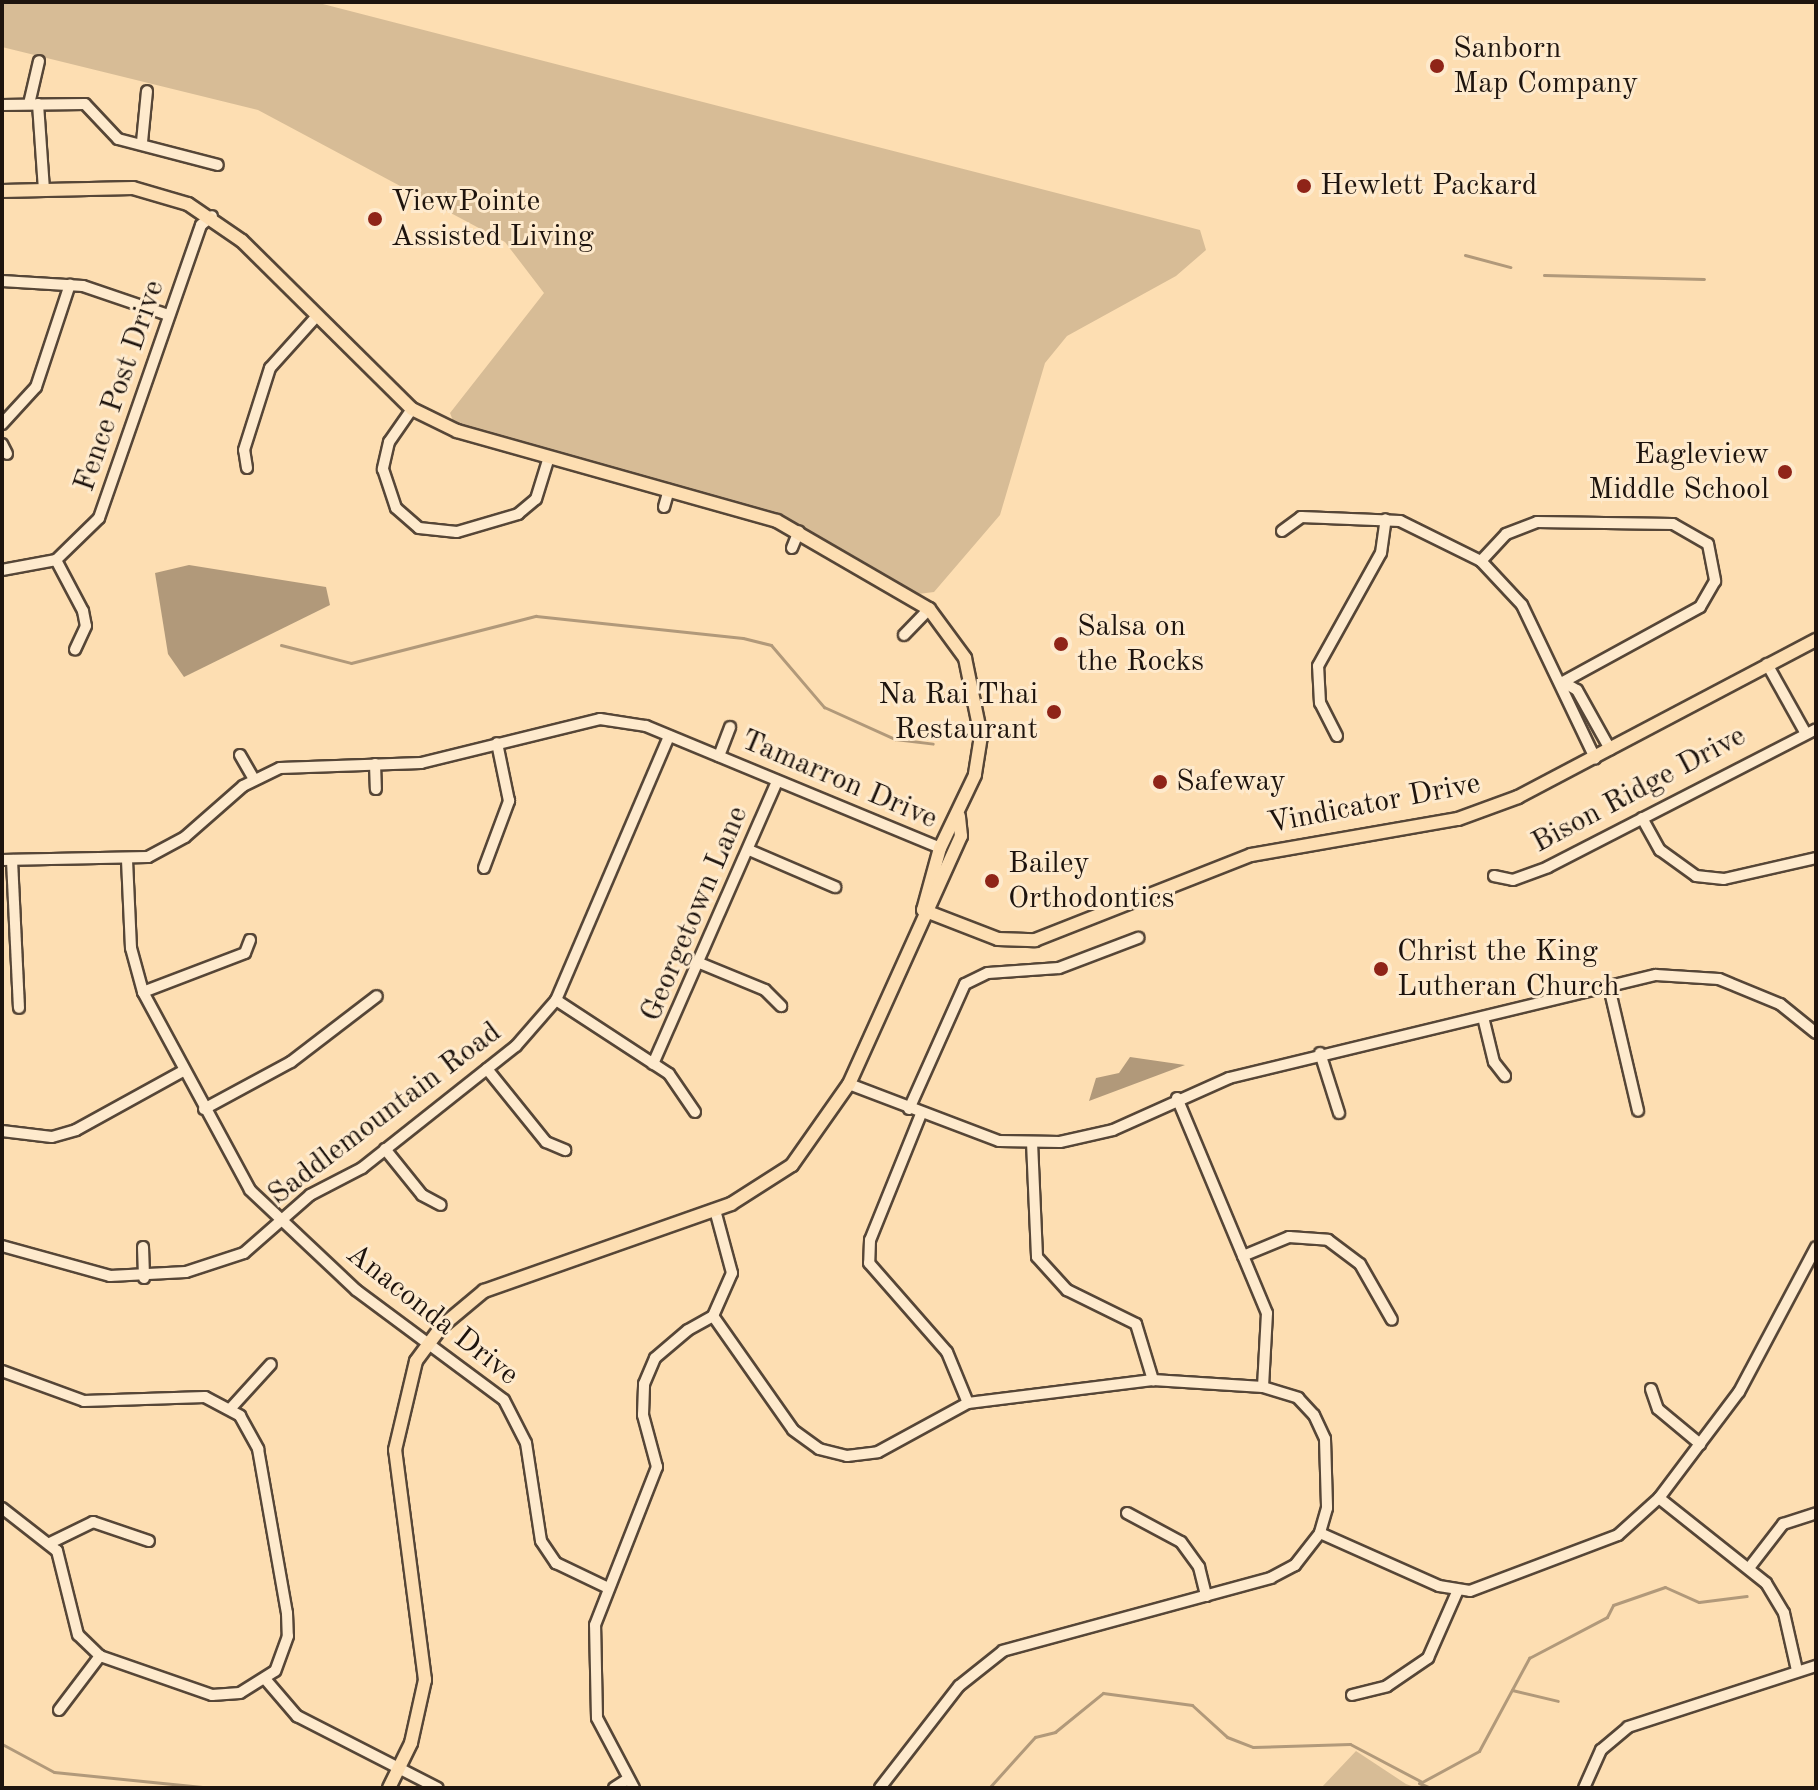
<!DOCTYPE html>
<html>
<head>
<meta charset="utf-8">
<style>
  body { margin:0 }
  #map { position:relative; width:1818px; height:1790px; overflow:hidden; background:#fddeb2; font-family:"Old Standard TT",serif }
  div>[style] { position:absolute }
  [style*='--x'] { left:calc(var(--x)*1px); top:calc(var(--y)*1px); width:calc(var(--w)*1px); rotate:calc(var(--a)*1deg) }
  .green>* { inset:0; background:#d7bc96 }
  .water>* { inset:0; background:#b1997a }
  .stream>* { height:3px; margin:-1.5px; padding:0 1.5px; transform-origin:1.5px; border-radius:1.5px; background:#b1997a }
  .roads { filter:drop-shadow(2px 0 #564637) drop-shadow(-2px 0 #564637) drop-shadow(0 2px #564637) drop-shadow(0 -2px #564637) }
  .minor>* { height:10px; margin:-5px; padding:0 5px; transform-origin:5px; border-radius:5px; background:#feeacd }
  .major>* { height:12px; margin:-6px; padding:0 6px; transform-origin:6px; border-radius:6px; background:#fddeb2 }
  .dots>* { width:22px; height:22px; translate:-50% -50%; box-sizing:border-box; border:4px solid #feeacd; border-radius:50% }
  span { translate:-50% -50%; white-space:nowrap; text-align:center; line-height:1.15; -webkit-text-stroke:6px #feeacd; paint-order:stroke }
  .poi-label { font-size:30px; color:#1e140e }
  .left { translate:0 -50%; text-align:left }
  .right { translate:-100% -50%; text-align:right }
  .street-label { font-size:30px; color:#1e140e }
  .frame { position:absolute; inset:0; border:4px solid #1e140e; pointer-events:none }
</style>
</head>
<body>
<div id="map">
  <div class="green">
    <i style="clip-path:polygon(2px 2px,315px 2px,1200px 230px,1206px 250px,1176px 276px,1067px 336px,1045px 363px,1000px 515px,934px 592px,910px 595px,777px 521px,457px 431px,450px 413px,544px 293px,505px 242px,258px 110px,2px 47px)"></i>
    <i style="clip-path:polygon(1356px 1751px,1406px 1784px,1417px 1788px,1321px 1788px)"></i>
  </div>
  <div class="water">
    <i style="clip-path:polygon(189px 565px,326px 587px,330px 605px,184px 677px,168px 654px,155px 573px)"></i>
    <i style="clip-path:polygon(1130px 1057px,1185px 1065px,1089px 1101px,1096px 1078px,1119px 1073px)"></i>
  </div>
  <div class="stream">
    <i style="--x:1465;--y:255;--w:47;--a:14.9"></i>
    <i style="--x:1544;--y:275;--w:160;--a:1.4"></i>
    <i style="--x:281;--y:645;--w:72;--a:14.4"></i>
    <i style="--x:351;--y:663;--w:191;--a:-14.3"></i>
    <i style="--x:536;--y:616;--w:208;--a:6.1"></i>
    <i style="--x:743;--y:638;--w:29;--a:14"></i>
    <i style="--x:771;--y:645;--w:82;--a:49.5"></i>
    <i style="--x:824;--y:707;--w:78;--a:24.3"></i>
    <i style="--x:895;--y:739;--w:38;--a:7"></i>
    <i style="--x:1512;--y:1690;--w:47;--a:13.4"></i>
    <i style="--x:2;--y:1744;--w:59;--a:28.3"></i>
    <i style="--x:54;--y:1772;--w:159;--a:5.8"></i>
    <i style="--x:1419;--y:1783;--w:13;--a:23"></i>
    <i style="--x:989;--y:1788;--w:69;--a:-48"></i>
    <i style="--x:1035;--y:1737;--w:21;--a:-14"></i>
    <i style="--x:1055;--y:1732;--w:62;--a:-39.1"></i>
    <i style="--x:1103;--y:1693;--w:90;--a:7.7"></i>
    <i style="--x:1192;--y:1705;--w:47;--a:42.4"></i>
    <i style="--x:1227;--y:1737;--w:28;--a:21"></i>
    <i style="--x:1253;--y:1747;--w:97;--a:-1.8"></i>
    <i style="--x:1350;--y:1744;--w:81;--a:27.8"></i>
    <i style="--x:1422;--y:1782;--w:65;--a:-28.5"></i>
    <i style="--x:1479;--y:1751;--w:106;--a:-61.7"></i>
    <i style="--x:1529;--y:1658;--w:88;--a:-27.7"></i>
    <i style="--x:1607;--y:1617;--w:13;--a:-63"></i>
    <i style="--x:1613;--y:1605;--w:55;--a:-19.1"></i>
    <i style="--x:1665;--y:1587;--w:37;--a:24"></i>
    <i style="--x:1699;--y:1602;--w:48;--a:-7.1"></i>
  </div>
  <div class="roads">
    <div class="minor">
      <i style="--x:29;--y:104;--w:44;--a:-76.9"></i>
      <i style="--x:38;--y:104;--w:85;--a:86"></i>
      <i style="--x:2;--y:105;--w:83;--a:-0.7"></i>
      <i style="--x:85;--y:104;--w:48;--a:46.7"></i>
      <i style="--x:118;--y:139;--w:103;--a:14.6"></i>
      <i style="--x:142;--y:142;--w:51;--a:-84.4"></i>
      <i style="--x:2;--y:281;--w:81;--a:3.5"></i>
      <i style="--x:83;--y:286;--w:90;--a:18.8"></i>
      <i style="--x:412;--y:409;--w:40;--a:124.9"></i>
      <i style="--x:389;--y:442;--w:28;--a:103"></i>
      <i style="--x:383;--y:469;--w:41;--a:71.6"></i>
      <i style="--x:396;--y:508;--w:30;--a:41"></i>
      <i style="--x:419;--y:528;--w:38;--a:6"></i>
      <i style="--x:457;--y:532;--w:64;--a:-16.4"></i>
      <i style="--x:518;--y:514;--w:23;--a:-40"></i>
      <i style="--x:536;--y:499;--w:44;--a:-72.8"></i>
      <i style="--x:2;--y:424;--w:50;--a:-47.4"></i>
      <i style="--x:36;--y:387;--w:108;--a:-71.7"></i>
      <i style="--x:2;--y:444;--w:11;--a:63"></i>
      <i style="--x:247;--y:468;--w:18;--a:-99"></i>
      <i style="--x:244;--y:450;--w:86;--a:-72.4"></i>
      <i style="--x:270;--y:368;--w:69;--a:-48"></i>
      <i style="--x:664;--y:507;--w:18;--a:-74"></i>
      <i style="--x:1282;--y:531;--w:24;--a:-36"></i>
      <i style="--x:1301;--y:517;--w:99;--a:2.3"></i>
      <i style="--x:1400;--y:521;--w:90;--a:26.3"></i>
      <i style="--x:1481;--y:561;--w:60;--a:47"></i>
      <i style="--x:1522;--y:605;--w:170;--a:64.5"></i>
      <i style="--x:792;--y:548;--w:18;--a:-68"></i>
      <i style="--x:56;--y:560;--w:58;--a:62.1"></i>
      <i style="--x:83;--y:611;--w:15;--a:79"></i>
      <i style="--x:86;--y:626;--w:26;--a:115"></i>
      <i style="--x:1481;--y:561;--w:37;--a:-47"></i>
      <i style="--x:1506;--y:534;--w:33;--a:-21"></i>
      <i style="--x:1537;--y:522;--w:136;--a:0.8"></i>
      <i style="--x:1673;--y:524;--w:40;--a:29.7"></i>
      <i style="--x:1708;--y:544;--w:38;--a:79"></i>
      <i style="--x:1715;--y:581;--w:30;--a:120"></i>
      <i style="--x:1700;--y:607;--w:156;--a:151.3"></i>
      <i style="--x:2;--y:570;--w:55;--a:-10.5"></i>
      <i style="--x:56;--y:560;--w:60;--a:-44.3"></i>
      <i style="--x:99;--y:518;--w:310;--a:-70.8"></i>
      <i style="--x:201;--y:225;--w:14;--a:-39"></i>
      <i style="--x:904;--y:635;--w:36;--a:-46"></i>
      <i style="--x:1767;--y:664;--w:78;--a:60.8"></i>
      <i style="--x:1563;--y:682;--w:16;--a:30"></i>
      <i style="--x:1577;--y:690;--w:68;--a:60.8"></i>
      <i style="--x:1337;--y:736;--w:37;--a:-117"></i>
      <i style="--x:1320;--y:703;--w:37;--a:-93"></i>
      <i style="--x:1318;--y:666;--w:129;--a:-60.9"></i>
      <i style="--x:1381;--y:553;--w:34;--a:-82"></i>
      <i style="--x:240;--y:755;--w:28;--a:60"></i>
      <i style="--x:719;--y:756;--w:31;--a:-69"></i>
      <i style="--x:375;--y:764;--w:25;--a:88"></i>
      <i style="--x:1642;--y:818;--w:37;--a:61"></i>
      <i style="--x:1660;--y:850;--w:44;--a:35.8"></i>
      <i style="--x:1696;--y:876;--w:28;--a:6"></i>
      <i style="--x:1724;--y:879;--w:94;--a:-12.9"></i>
      <i style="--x:749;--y:850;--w:94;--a:23.3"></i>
      <i style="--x:2;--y:860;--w:146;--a:-1.2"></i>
      <i style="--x:148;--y:857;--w:42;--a:-28.4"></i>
      <i style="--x:185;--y:837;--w:77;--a:-41.3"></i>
      <i style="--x:243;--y:786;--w:41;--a:-25.9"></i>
      <i style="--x:280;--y:768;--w:141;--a:-2"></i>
      <i style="--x:421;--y:763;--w:184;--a:-13.8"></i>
      <i style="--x:600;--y:719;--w:47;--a:8.7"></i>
      <i style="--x:646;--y:726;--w:318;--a:22.5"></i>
      <i style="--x:12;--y:860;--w:148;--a:87.3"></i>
      <i style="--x:127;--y:860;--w:88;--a:87.4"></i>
      <i style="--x:131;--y:948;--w:46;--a:74.7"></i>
      <i style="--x:143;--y:992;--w:225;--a:61.6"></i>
      <i style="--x:250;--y:1190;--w:146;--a:43.3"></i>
      <i style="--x:356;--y:1290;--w:184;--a:36.6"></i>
      <i style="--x:504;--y:1400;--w:48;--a:62.9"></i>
      <i style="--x:526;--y:1443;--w:99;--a:81.3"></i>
      <i style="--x:541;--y:1541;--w:27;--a:56"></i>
      <i style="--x:556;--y:1563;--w:55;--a:25.6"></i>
      <i style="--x:484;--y:868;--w:72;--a:-69.5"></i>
      <i style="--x:509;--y:801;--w:59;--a:-101.7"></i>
      <i style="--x:1494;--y:876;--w:19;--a:12"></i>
      <i style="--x:1513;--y:880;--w:37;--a:-20"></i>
      <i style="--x:1548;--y:867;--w:301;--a:-27.2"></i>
      <i style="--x:702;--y:964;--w:68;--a:22.4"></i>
      <i style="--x:765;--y:990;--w:23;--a:45"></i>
      <i style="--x:1609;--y:987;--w:127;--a:76.8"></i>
      <i style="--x:143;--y:992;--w:109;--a:-20.9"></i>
      <i style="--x:245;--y:953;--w:14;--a:-69"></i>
      <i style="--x:556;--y:1000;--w:135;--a:33.2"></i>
      <i style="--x:669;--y:1074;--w:46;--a:55.6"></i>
      <i style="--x:1483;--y:1017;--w:46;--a:76.3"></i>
      <i style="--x:1494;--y:1062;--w:18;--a:52"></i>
      <i style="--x:1320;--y:1053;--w:63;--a:72.4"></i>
      <i style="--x:653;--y:1064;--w:309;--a:-66.3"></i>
      <i style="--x:487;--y:1069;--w:94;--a:51.1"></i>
      <i style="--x:546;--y:1142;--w:21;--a:23"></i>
      <i style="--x:849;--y:1084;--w:160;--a:20.8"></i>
      <i style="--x:999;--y:1141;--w:61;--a:0.9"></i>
      <i style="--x:1060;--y:1142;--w:54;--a:-12.8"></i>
      <i style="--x:1113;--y:1130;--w:127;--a:-24.1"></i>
      <i style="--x:1229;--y:1078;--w:439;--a:-13.6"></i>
      <i style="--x:1656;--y:975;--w:63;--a:3.6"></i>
      <i style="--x:1719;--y:979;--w:66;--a:22.3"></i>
      <i style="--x:1780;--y:1004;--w:46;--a:38.9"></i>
      <i style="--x:1177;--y:1098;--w:233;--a:67.3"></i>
      <i style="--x:1267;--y:1313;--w:74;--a:93.1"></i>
      <i style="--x:204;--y:1109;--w:99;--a:-28.4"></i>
      <i style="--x:291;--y:1062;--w:108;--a:-37.5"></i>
      <i style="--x:909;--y:1109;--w:137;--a:-65.9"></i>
      <i style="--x:965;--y:984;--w:25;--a:-26"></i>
      <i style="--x:988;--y:973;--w:71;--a:-4"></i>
      <i style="--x:1059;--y:968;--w:85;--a:-20.8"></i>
      <i style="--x:921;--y:1114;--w:136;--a:112"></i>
      <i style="--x:870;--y:1240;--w:23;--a:92"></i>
      <i style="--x:869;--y:1263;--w:118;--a:48.8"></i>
      <i style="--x:947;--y:1352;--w:55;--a:67.6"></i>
      <i style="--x:2;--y:1131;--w:50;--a:6.8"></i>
      <i style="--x:52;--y:1137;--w:25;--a:-16"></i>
      <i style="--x:76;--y:1130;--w:122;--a:-28.9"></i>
      <i style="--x:1032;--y:1142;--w:115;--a:87.5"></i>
      <i style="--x:1037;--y:1257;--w:45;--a:47.7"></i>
      <i style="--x:1067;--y:1290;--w:77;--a:26.2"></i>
      <i style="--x:1136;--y:1324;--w:59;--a:73.1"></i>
      <i style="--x:385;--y:1149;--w:59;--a:51.2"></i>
      <i style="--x:422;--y:1195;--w:21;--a:28"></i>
      <i style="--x:2;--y:1246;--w:112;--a:15.5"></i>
      <i style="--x:110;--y:1276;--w:76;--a:-3"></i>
      <i style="--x:186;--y:1272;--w:61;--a:-18.1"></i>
      <i style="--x:244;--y:1253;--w:88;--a:-41.3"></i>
      <i style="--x:310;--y:1195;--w:59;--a:-27.4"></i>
      <i style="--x:362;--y:1168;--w:196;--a:-38.4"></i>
      <i style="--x:516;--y:1046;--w:61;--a:-49"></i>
      <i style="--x:556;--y:1000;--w:287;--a:-66.8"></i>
      <i style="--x:143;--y:1247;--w:31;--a:88"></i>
      <i style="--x:1243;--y:1256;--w:50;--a:-22.4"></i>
      <i style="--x:1289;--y:1237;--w:39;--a:4"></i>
      <i style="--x:1328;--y:1240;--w:40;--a:37"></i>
      <i style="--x:1360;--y:1264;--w:64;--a:60.3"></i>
      <i style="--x:713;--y:1316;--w:47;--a:-66.2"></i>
      <i style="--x:732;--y:1273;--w:65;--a:-105.1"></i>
      <i style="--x:2;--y:1371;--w:87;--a:20.1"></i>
      <i style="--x:84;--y:1401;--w:121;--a:-1.9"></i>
      <i style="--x:205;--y:1397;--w:40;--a:28"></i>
      <i style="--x:240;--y:1416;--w:38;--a:61"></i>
      <i style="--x:258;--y:1449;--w:167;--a:80"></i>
      <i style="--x:287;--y:1613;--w:23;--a:88"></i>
      <i style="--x:288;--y:1636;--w:37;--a:110"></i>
      <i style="--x:275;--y:1671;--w:41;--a:147.8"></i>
      <i style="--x:240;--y:1693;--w:28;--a:176"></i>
      <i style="--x:212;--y:1695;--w:119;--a:-160.8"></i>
      <i style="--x:100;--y:1656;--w:30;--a:-136"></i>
      <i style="--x:78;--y:1635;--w:87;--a:-104"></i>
      <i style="--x:57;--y:1551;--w:70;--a:-142"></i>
      <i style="--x:1651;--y:1389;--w:21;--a:71"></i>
      <i style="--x:1658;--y:1409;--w:55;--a:39.8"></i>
      <i style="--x:231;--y:1408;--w:59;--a:-47.7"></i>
      <i style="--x:1659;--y:1498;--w:137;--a:38.5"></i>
      <i style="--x:1766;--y:1583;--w:35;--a:59"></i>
      <i style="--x:1784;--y:1613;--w:58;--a:77.2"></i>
      <i style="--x:1127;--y:1513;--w:61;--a:28.2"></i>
      <i style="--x:1181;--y:1542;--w:31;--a:54"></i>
      <i style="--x:1199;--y:1567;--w:30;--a:76"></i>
      <i style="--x:1320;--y:1533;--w:130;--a:24"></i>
      <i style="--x:1439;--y:1586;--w:31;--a:9"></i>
      <i style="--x:1470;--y:1591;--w:158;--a:-20.7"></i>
      <i style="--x:1618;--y:1535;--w:55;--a:-42.1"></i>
      <i style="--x:1659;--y:1498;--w:133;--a:-53"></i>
      <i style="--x:1739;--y:1392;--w:164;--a:-62"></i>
      <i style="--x:50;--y:1543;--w:48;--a:-26"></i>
      <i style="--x:93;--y:1522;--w:59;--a:18.7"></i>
      <i style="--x:1749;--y:1568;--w:56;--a:-52.3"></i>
      <i style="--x:1783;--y:1524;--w:35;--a:-18"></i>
      <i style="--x:266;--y:1680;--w:48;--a:49.3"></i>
      <i style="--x:297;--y:1716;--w:158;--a:27.1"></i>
      <i style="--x:1352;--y:1695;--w:36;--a:-14"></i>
      <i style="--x:1387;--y:1686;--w:50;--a:-34.3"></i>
      <i style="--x:1428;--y:1658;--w:74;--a:-66.2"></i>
      <i style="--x:59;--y:1710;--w:68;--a:-52.8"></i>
      <i style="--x:614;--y:1788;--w:17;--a:-33"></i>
      <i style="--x:634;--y:1788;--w:79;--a:-117.9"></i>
      <i style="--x:597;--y:1718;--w:93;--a:-91.2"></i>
      <i style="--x:595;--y:1625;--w:170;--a:-68.6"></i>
      <i style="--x:657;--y:1467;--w:54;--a:-105.1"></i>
      <i style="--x:643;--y:1415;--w:31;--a:-88"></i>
      <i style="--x:644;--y:1384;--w:28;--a:-67"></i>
      <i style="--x:655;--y:1358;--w:43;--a:-40.3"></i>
      <i style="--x:688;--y:1330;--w:29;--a:-29"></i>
      <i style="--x:713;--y:1316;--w:139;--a:54.9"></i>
      <i style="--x:793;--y:1430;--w:32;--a:36"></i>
      <i style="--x:819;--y:1449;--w:29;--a:14"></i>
      <i style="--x:847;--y:1456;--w:31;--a:-7"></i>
      <i style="--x:878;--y:1452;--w:102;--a:-28.6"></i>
      <i style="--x:968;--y:1403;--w:186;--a:-7.1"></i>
      <i style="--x:1153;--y:1380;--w:110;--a:3.6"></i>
      <i style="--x:1263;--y:1387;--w:37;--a:17"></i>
      <i style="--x:1298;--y:1398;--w:23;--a:47"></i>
      <i style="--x:1314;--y:1415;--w:26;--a:65"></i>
      <i style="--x:1325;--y:1439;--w:69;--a:88.3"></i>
      <i style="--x:1327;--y:1508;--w:26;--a:106"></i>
      <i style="--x:1320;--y:1533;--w:41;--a:128"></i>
      <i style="--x:1295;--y:1565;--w:27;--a:152"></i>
      <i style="--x:1271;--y:1578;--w:278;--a:164.8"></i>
      <i style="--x:1003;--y:1651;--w:56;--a:141.5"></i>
      <i style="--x:959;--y:1686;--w:129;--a:127.8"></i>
      <i style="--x:1584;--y:1788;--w:42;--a:-65.9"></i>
      <i style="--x:1601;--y:1750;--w:35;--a:-40"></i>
      <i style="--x:1628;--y:1727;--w:198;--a:-18"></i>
    </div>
    <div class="major">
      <i style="--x:2;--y:191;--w:131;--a:-1.3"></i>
      <i style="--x:133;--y:188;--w:57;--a:16.2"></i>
      <i style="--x:188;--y:204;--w:65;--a:34.4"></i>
      <i style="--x:242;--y:241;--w:239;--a:44.7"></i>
      <i style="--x:412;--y:409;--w:50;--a:26.1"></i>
      <i style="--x:457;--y:431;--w:332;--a:15.7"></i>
      <i style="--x:777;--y:521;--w:176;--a:30.1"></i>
      <i style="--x:929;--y:609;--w:61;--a:53.7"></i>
      <i style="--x:965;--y:658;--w:80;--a:78.4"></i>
      <i style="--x:981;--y:736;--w:39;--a:99"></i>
      <i style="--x:975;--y:775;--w:81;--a:115.6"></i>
      <i style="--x:940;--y:848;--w:64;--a:105.3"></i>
      <i style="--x:923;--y:910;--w:80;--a:21.1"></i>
      <i style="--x:998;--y:939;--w:37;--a:2"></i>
      <i style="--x:1035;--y:940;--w:232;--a:-21.5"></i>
      <i style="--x:1251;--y:855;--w:210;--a:-9.9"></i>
      <i style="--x:1458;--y:819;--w:64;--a:-20.1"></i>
      <i style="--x:1518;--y:797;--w:337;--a:-27.8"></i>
      <i style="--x:389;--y:1788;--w:50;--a:-63.9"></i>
      <i style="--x:411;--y:1743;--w:65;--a:-77.5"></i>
      <i style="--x:425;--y:1680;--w:232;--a:-97.4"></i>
      <i style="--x:395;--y:1450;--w:91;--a:-76.7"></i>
      <i style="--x:416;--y:1361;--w:44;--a:-53.4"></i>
      <i style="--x:442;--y:1326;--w:55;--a:-39.8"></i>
      <i style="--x:484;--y:1291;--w:262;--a:-19.4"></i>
      <i style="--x:731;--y:1204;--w:72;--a:-32.6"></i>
      <i style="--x:792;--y:1165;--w:99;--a:-54.9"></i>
      <i style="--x:849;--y:1084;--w:272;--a:-65.7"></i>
      <i style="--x:961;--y:836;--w:20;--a:-96"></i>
    </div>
  </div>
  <div class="dots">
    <i style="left:1437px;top:66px;background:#8f2418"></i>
    <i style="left:1304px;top:186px;background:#8f2418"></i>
    <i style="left:375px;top:219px;background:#8f2418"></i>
    <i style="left:1785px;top:472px;background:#8f2418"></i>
    <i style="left:1061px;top:644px;background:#8f2418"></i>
    <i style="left:1054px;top:712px;background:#8f2418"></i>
    <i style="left:1160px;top:782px;background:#8f2418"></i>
    <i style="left:992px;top:881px;background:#8f2418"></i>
    <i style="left:1381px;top:969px;background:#8f2418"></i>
  </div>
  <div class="poi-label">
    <span class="left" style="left:1453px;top:66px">Sanborn<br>Map Company</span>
    <span class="left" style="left:1320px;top:186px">Hewlett Packard</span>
    <span class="left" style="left:391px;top:219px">ViewPointe<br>Assisted Living</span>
    <span class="right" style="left:1769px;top:472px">Eagleview<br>Middle School</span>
    <span class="left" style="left:1077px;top:644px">Salsa on<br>the Rocks</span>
    <span class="right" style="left:1038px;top:712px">Na Rai Thai<br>Restaurant</span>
    <span class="left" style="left:1176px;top:782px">Safeway</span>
    <span class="left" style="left:1008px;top:881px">Bailey<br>Orthodontics</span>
    <span class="left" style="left:1397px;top:969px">Christ the King<br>Lutheran Church</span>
  </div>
  <div class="street-label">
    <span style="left:120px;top:386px;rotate:-71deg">Fence Post Drive</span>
    <span style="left:839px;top:780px;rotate:23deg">Tamarron Drive</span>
    <span style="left:1639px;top:790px;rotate:-28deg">Bison Ridge Drive</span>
    <span style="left:1374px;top:804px;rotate:-11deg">Vindicator Drive</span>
    <span style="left:695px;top:914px;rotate:-67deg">Georgetown Lane</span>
    <span style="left:385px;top:1114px;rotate:-37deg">Saddlemountain Road</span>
    <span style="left:432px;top:1315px;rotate:38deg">Anaconda Drive</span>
  </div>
  <div class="frame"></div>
</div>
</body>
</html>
